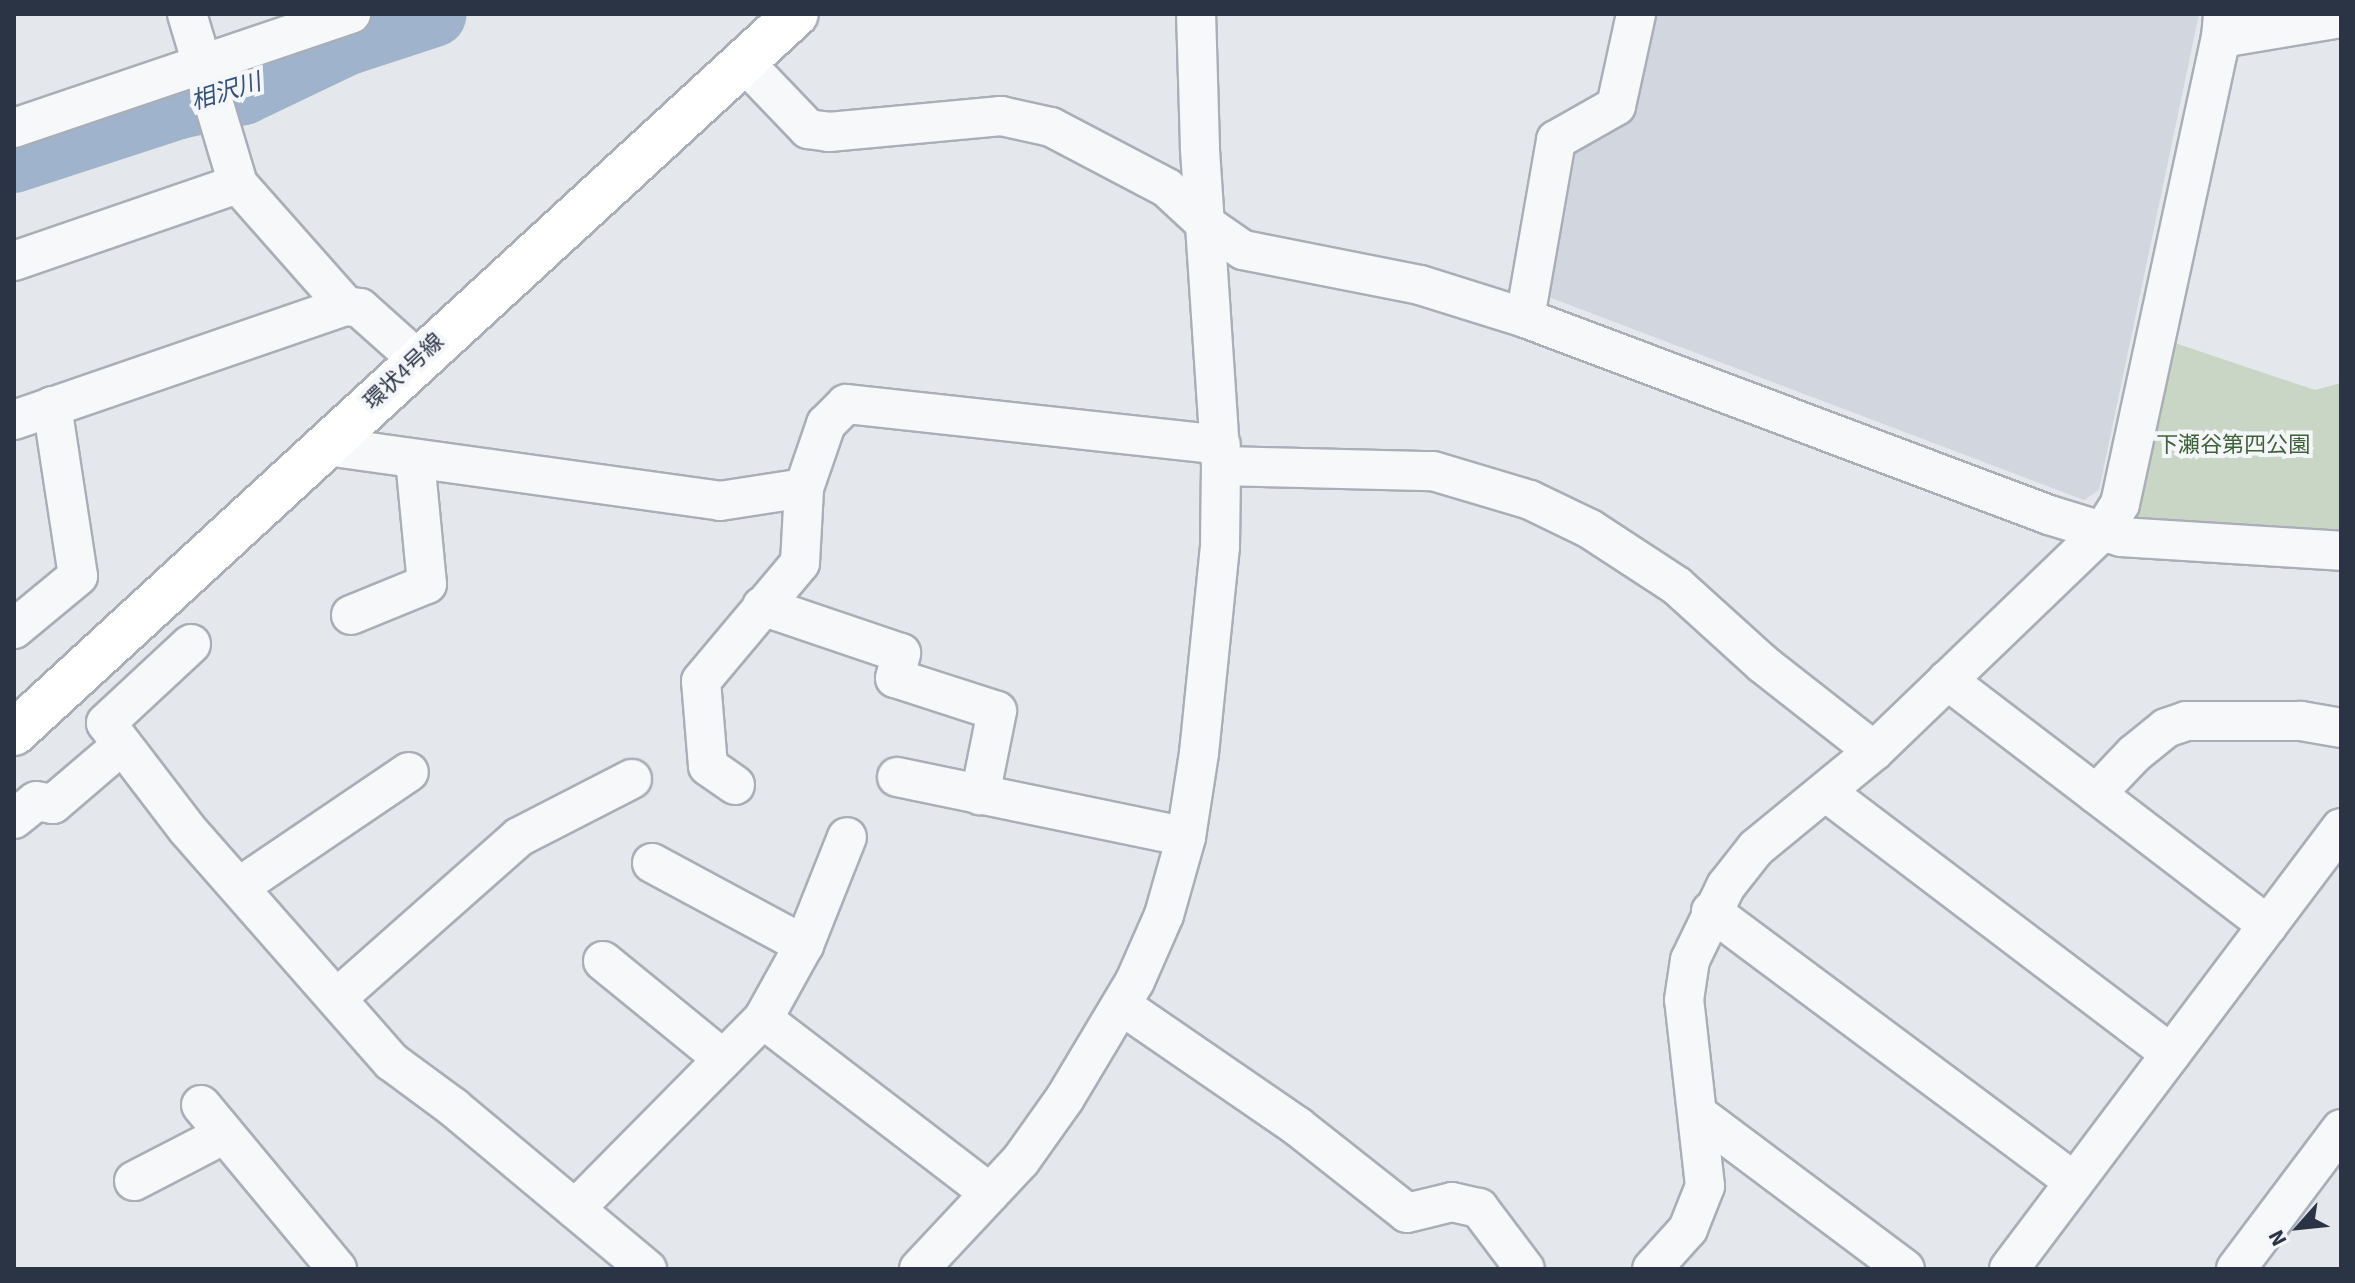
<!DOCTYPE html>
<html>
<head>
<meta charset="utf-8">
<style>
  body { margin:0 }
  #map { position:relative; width:2355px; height:1283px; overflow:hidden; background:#e4e7ec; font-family:"Source Sans 3","Noto Sans JP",sans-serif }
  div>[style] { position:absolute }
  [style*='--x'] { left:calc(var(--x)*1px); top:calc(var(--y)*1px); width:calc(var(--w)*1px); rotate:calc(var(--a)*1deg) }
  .built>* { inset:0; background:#d2d6de }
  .green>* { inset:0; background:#c9d6c5 }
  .river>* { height:66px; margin:-33px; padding:0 33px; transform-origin:33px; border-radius:33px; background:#9fb4cc }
  .roads { filter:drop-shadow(2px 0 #a9aeb7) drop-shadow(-2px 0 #a9aeb7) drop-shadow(0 2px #a9aeb7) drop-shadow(0 -2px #a9aeb7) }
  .minor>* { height:38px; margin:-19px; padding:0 19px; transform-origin:19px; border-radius:19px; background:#f7f8fa }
  .major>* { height:44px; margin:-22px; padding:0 22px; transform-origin:22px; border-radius:22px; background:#fff }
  span { translate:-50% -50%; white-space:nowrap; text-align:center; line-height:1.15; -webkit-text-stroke:8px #f4f6f9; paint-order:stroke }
  .street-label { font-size:22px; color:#2b3445 }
  .park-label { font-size:22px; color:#3f6138 }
  .water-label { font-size:24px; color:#34527a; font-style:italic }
  .frame { position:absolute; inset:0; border:16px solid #2b3445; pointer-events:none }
  .north { position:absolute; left:2259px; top:1187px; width:80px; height:80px; -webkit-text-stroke:6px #f4f6f9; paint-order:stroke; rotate:243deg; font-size:22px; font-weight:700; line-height:32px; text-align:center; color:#2b3445 }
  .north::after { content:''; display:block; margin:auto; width:28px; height:36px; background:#2b3445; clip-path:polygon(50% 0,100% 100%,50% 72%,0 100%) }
</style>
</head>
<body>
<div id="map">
  <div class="built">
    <i style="clip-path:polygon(1654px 14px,2199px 14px,2099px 490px,2084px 500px,1546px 296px,1562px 166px)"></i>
  </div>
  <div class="green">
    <i style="clip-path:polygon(2172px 342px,2315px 390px,2341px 383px,2341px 535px,2126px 519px)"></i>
  </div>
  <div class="river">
    <i style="--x:14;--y:160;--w:174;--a:-18.1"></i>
    <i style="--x:179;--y:106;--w:66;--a:-12.3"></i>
    <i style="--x:243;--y:92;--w:116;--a:-25.5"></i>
    <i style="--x:348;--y:42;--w:90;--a:-18"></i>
  </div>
  <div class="roads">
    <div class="minor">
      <i style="--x:187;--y:14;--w:177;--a:73.3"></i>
      <i style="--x:238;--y:184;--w:163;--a:48.5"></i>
      <i style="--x:2221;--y:38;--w:122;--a:-9.5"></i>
      <i style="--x:744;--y:62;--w:93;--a:46.3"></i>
      <i style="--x:808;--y:129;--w:21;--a:8"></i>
      <i style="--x:829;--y:132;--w:173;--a:-5.3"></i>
      <i style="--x:1001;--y:116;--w:51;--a:12.4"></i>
      <i style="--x:1051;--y:127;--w:131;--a:27.7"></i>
      <i style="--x:1167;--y:188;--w:54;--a:42.8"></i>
      <i style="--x:1207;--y:225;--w:44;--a:34.8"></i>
      <i style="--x:1243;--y:250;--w:180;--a:11.2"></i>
      <i style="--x:1420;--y:285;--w:110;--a:17.4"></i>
      <i style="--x:1525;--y:318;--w:560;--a:20.6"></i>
      <i style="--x:2049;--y:515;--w:75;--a:17"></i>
      <i style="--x:2121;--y:537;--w:220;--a:3.6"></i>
      <i style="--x:14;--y:128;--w:356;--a:-18.7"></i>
      <i style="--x:14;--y:261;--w:237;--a:-19"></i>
      <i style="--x:1525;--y:318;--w:181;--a:-80.1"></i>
      <i style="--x:1556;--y:140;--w:69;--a:-29.5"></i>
      <i style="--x:1616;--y:106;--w:94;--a:-77.7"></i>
      <i style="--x:14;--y:420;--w:351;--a:-19"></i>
      <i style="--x:346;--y:306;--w:14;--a:8"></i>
      <i style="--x:360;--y:308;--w:76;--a:41.8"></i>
      <i style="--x:326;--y:446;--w:398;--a:7.9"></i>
      <i style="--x:720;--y:501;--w:85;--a:-8.8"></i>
      <i style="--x:804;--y:488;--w:68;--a:-71"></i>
      <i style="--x:826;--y:424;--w:28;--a:-45"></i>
      <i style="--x:846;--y:404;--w:377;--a:6.2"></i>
      <i style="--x:1221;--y:466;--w:212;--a:1.4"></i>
      <i style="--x:1433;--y:471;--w:101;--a:16.6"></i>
      <i style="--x:1530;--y:500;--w:67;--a:25.8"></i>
      <i style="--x:1590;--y:529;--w:104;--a:33.2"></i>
      <i style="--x:1677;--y:586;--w:116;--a:42.2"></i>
      <i style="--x:1763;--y:664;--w:141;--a:38.1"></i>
      <i style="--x:762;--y:606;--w:147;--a:18.7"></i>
      <i style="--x:901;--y:653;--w:26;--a:103"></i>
      <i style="--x:895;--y:678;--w:107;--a:17.9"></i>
      <i style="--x:997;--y:711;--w:86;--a:101.4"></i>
      <i style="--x:351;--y:615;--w:82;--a:-22.2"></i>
      <i style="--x:427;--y:584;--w:125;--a:-95.5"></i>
      <i style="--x:14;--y:629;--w:83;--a:-39.6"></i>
      <i style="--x:78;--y:576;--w:172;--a:-98.7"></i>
      <i style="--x:191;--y:644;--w:116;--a:137.1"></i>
      <i style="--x:106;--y:723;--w:133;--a:52.6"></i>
      <i style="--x:187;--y:829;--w:310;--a:48.7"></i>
      <i style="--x:392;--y:1062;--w:76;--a:36.4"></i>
      <i style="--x:453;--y:1107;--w:253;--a:39.9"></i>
      <i style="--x:1947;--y:680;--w:404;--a:37.4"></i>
      <i style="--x:897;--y:777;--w:295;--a:11.7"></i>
      <i style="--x:735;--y:785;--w:33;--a:-145"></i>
      <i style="--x:708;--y:766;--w:85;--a:-94.7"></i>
      <i style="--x:701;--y:681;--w:154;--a:-50"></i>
      <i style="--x:800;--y:563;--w:75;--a:-86.9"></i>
      <i style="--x:1826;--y:792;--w:433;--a:37.2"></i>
      <i style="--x:2096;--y:794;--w:55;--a:-46.5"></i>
      <i style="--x:2134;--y:754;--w:41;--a:-39.1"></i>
      <i style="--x:2166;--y:728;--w:21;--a:-19"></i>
      <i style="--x:2186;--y:721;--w:115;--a:0"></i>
      <i style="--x:2301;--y:721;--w:41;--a:9.9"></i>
      <i style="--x:14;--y:819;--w:28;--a:-39"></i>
      <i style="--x:36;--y:801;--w:17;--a:10"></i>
      <i style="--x:53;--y:804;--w:91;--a:-40.5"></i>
      <i style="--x:652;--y:863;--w:173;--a:28.3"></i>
      <i style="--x:239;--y:887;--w:205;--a:-34.1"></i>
      <i style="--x:1711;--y:911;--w:453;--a:36.7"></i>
      <i style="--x:603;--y:961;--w:155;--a:39.2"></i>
      <i style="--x:337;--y:998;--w:243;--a:-41.5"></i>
      <i style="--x:519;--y:837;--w:127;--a:-27.2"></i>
      <i style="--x:1121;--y:1005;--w:214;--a:34.5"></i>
      <i style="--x:1297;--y:1126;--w:140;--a:38.3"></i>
      <i style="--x:1407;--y:1213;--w:46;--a:-13.7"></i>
      <i style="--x:1452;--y:1202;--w:28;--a:13"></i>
      <i style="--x:1479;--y:1208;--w:76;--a:53"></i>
      <i style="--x:763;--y:1019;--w:286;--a:37.5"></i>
      <i style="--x:201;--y:1105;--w:213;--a:50.3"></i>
      <i style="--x:1699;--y:1115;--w:257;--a:36.8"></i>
      <i style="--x:134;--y:1181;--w:102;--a:-27.3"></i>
      <i style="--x:575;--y:1209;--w:267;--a:-45.3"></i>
      <i style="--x:763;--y:1019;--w:85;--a:-61"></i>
      <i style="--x:804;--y:945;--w:116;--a:-68.3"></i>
      <i style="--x:919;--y:1269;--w:149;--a:-46.9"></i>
      <i style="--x:1021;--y:1160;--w:76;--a:-54.6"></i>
      <i style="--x:1065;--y:1098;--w:136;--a:-59.1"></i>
      <i style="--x:1135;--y:981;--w:72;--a:-66.3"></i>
      <i style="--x:1164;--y:915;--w:81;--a:-74.2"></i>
      <i style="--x:1186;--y:837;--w:85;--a:-81.2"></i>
      <i style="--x:1199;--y:753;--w:207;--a:-84.2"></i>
      <i style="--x:1220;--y:547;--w:81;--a:-89.3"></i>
      <i style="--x:1221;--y:466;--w:320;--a:-93.8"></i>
      <i style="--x:1200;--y:147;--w:133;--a:-91.7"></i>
      <i style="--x:1652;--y:1269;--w:54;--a:-48"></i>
      <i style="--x:1688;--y:1229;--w:46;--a:-68.4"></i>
      <i style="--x:1705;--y:1186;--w:187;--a:-96.4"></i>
      <i style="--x:1684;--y:1000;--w:40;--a:-81.5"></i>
      <i style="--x:1690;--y:960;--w:82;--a:-64.1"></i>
      <i style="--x:1726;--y:886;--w:48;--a:-51.7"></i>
      <i style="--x:1756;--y:848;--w:153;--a:-39.4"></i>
      <i style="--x:1874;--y:751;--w:318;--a:-43.9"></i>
      <i style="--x:2103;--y:531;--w:32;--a:-58"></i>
      <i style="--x:2120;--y:504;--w:477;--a:-77.8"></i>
      <i style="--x:2221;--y:38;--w:24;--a:-85"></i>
      <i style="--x:2009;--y:1269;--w:552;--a:-53.03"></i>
      <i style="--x:2236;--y:1269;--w:175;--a:-53.1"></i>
    </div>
    <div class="major">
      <i style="--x:14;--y:733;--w:1062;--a:-42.6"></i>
    </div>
  </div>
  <div class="street-label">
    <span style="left:404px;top:372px;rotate:-43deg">環状4号線</span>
  </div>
  <div class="park-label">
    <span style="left:2233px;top:446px">下瀬谷第四公園</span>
  </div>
  <div class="water-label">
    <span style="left:226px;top:92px;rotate:-17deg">相沢川</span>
  </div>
  <div class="frame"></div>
  <div class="north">N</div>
</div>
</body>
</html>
